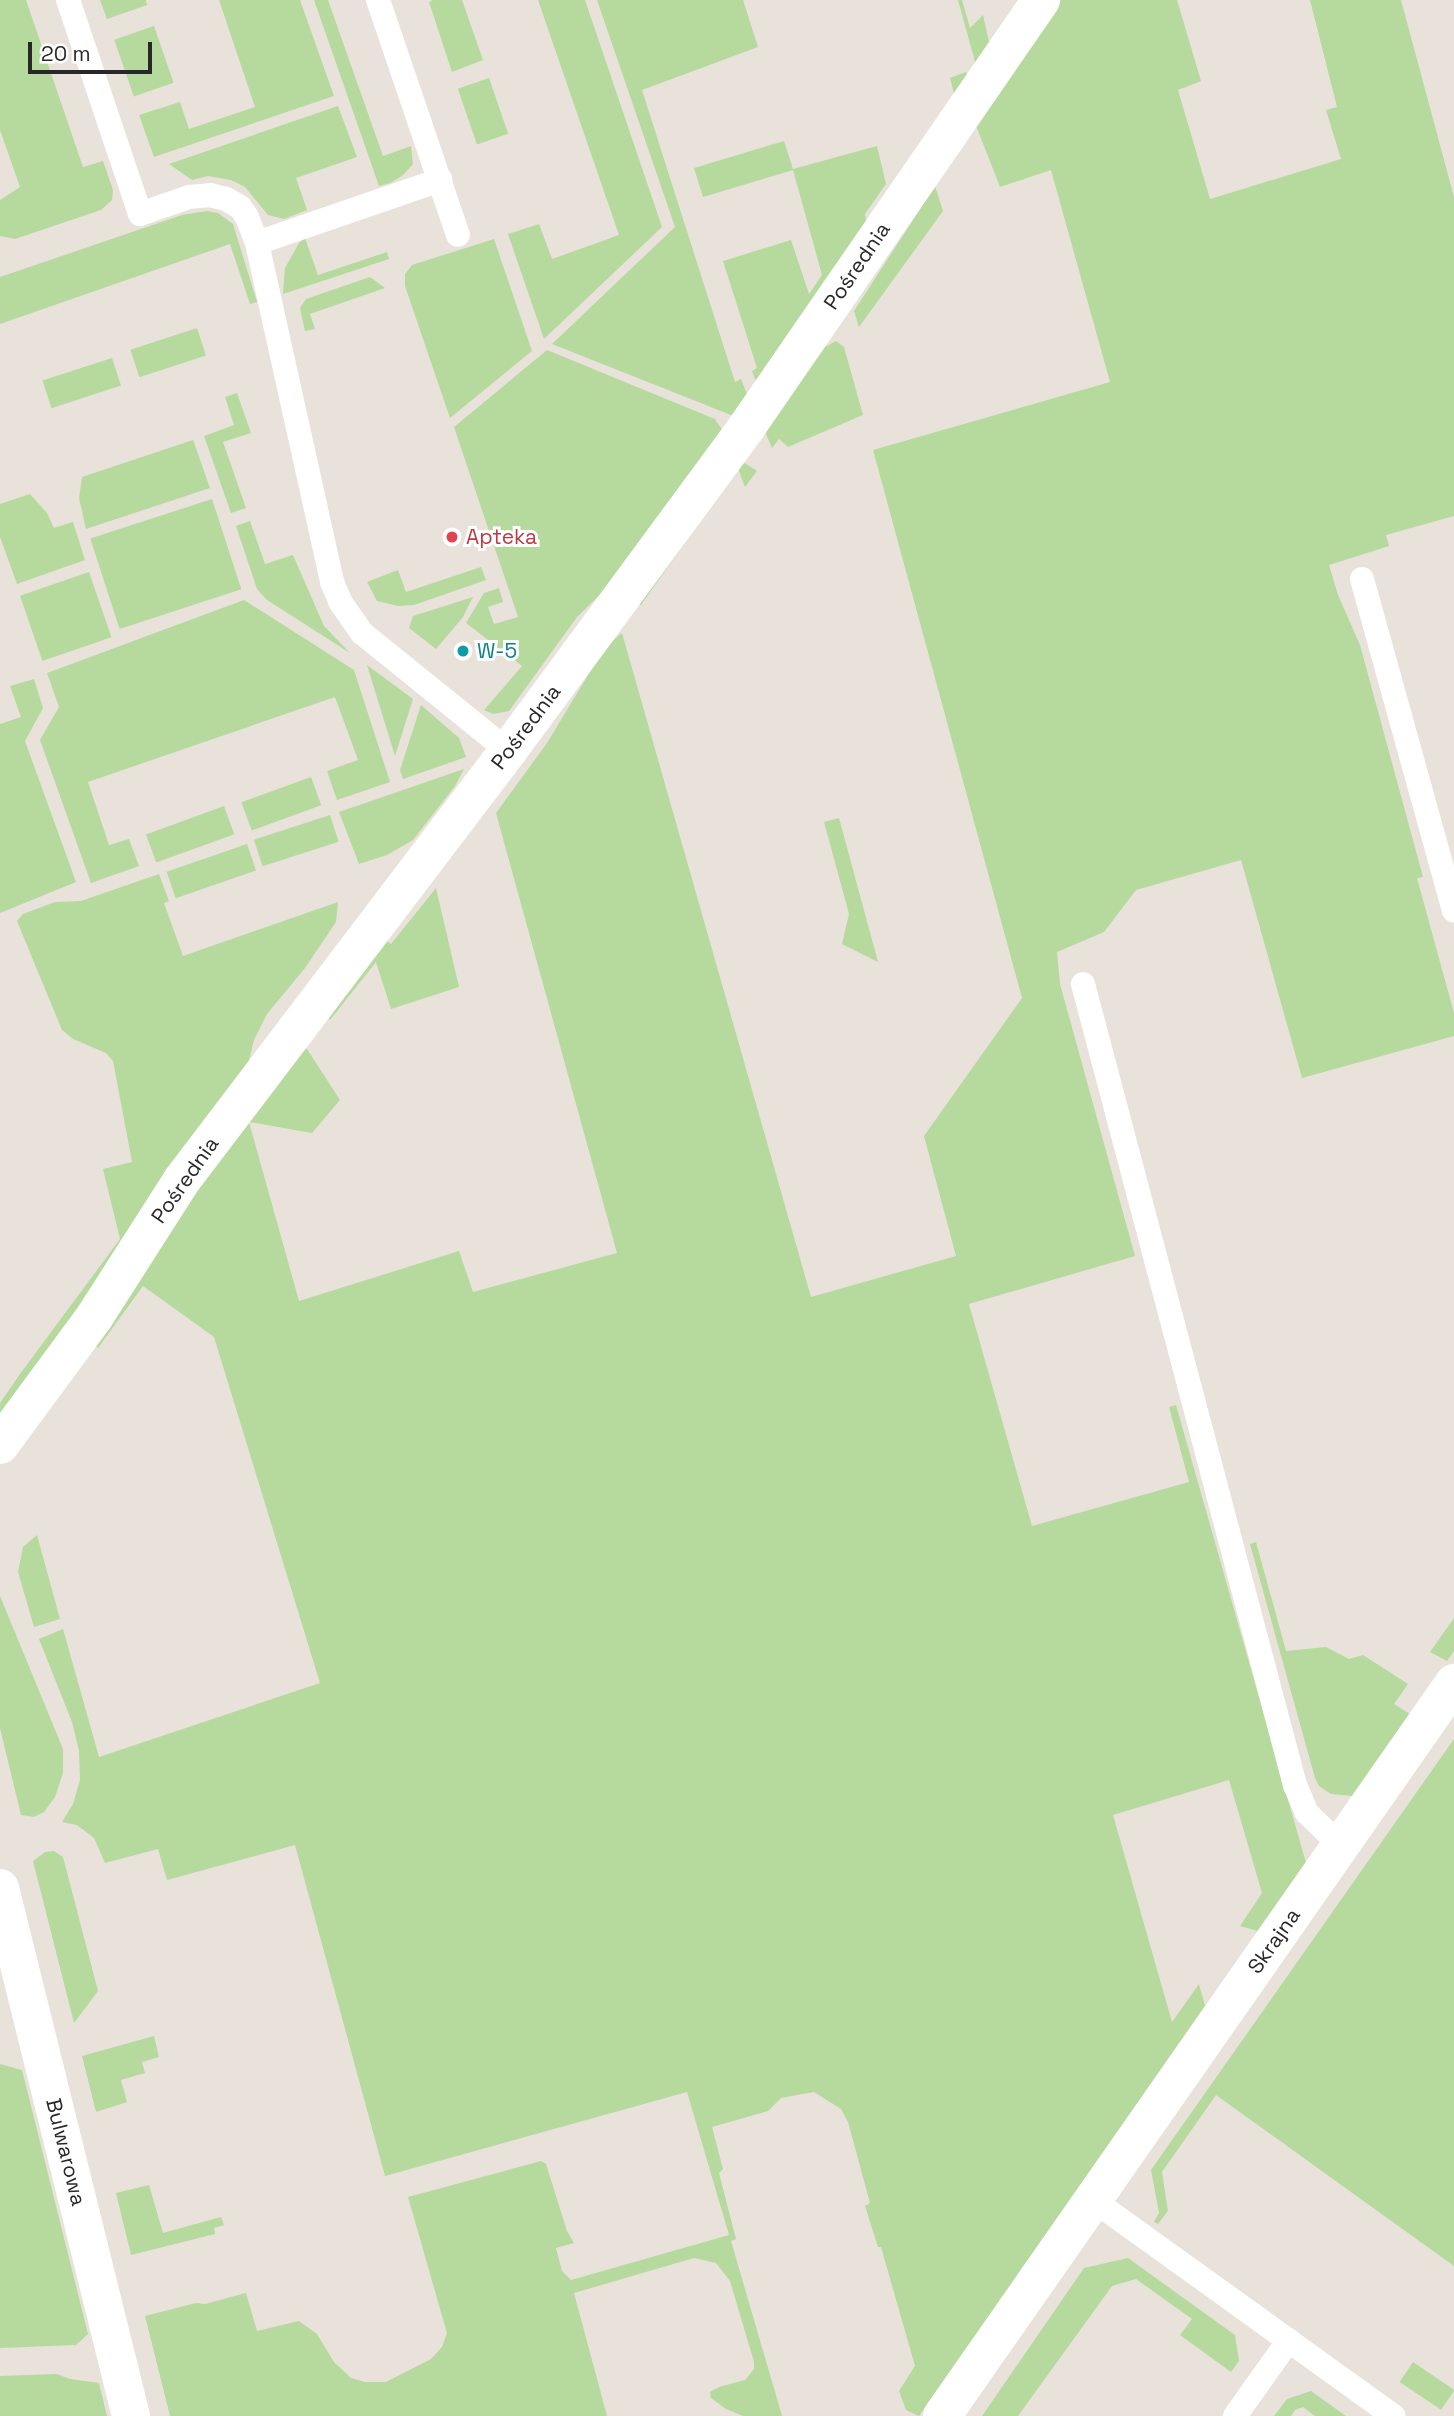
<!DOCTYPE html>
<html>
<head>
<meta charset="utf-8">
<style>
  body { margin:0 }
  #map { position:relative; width:1454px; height:2416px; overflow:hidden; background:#e8e2db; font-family:"Space Grotesk",sans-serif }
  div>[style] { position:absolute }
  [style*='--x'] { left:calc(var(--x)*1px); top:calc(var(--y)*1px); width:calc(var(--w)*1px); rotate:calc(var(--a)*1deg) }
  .green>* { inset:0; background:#b6d99e; transform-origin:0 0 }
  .service>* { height:24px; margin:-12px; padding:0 12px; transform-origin:12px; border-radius:12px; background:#fff }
  .minor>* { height:38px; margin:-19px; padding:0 19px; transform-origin:19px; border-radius:19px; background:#fff }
  .tertiary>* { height:38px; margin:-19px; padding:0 19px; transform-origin:19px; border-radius:19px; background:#fff }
  .dots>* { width:19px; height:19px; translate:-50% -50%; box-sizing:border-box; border:4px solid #fff; border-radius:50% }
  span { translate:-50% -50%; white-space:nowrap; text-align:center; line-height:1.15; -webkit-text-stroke:6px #fff; paint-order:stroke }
  .street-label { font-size:21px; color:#282828 }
  .health-label { font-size:21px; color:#be3a42 }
  .left { translate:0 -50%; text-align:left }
  .culture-label { font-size:21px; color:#0d838f }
  .scale { position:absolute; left:28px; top:42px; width:124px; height:32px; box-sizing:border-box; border:4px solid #282828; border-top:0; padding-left:9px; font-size:21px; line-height:24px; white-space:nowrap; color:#282828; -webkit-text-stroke:5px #fff; paint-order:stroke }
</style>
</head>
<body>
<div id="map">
  <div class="green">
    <i style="clip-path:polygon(0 0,26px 0,83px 167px,103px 161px,113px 190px,112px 200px,101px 210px,15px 239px,0 236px,0 200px,20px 187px,0 130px)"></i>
    <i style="clip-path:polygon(100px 0,146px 0,147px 5px,107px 19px)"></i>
    <i style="clip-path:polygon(219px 0,300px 0,334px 96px,154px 157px,139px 115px,180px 102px,189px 129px,255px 107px)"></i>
    <i style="clip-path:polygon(314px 0,328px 0,383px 156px,411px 146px,413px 164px,402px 176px,390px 183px,379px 186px)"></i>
    <i style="clip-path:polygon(433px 0,462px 0,483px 60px,452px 72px,429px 2px)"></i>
    <i style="clip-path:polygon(538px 0,585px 0,662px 227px,544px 339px,508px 234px,539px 224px,552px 259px,619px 235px)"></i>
    <i style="clip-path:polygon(597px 0,743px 0,758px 47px,642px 90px,735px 382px,741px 379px,747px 394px,741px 413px,731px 415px,552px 344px,675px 227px)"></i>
    <i style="clip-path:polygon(958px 0,962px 0,970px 28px,983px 15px,991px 51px,956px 101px,950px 78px,966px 72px,968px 79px,977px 69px)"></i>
    <i style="clip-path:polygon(1055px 0,1177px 0,1201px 81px,1178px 90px,1210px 199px,1341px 159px,1326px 110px,1337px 107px,1310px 0,1401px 0,1454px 197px,1454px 516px,1386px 535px,1389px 546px,1329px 565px,1338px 595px,1360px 645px,1423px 877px,1417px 878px,1454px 1013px,1454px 1036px,1302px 1078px,1241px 860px,1136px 890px,1104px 932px,1057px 952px,1060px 984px,1135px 1256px,969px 1304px,1032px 1526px,1189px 1482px,1169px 1407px,1176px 1405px,1306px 1863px,1258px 1931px,1240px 1926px,1262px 1893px,1229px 1780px,1113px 1815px,1172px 2022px,1199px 1984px,1205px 2006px,919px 2416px,906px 2410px,899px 2391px,915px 2366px,881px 2247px,878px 2247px,865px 2206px,870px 2203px,848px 2122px,841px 2109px,814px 2092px,781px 2098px,768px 2111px,712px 2127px,723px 2169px,719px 2173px,736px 2239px,731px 2241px,782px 2416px,743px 2416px,726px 2409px,711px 2398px,710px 2392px,719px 2387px,745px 2380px,754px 2369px,754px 2362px,730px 2281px,716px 2263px,694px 2258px,574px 2293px,607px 2416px,170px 2416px,145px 2316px,196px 2303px,205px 2304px,246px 2293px,257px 2331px,299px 2321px,317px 2334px,334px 2362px,351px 2378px,365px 2382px,386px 2382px,431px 2359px,442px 2347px,447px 2333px,408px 2197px,541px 2161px,546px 2164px,567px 2231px,574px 2243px,556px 2248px,562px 2271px,571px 2280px,729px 2235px,687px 2092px,385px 2176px,295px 1845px,167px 1880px,158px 1849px,105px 1863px,94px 1838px,77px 1825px,62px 1822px,73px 1804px,80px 1780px,79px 1751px,72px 1722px,39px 1639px,63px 1629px,99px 1757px,320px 1683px,214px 1337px,143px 1286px,98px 1348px,92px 1343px,183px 1201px,301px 1048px,307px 1049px,340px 1100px,312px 1133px,249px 1122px,299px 1301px,459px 1251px,473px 1292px,617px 1253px,496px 813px,547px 743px,605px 647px,622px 633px,811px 1297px,956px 1256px,924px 1136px,1022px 998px,873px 450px,1110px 382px,1051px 170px,1000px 187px,973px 118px)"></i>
    <i style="left:154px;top:26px;width:60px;height:42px;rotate:71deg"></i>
    <i style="left:489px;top:78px;width:59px;height:33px;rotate:71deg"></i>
    <i style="clip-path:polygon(338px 106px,357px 157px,296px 178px,307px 210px,284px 219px,268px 215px,245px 187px,231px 180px,208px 176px,192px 180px,169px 164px)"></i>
    <i style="clip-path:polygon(784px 141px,793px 169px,877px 146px,886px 184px,865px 214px,867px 225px,757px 384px,752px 371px,757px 368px,723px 261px,791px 240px,809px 294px,822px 275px,793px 170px,703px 197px,694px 168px)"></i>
    <i style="clip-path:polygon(935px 186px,943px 211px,859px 327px,854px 311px)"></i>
    <i style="clip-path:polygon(207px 211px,218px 213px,233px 224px,257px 302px,250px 304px,230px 244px,0 324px,0 277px,182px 215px)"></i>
    <i style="clip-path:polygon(305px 238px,318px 275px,387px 252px,389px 259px,283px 294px,285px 268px,299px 243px)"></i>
    <i style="clip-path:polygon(494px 239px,532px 351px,450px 418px,405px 286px,405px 274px,412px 265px)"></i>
    <i style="clip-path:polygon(370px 277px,385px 288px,310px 314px,315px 329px,305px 331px,300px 308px,306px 299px)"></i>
    <i style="left:197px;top:328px;width:29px;height:70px;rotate:72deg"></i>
    <i style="clip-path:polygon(836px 341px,844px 347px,863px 415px,788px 447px,779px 439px,772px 448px,766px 434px,768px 424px,825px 347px)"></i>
    <i style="clip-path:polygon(547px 350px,715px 419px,723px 431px,614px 581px,577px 617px,509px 711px,493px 714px,484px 710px,522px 666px,466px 623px,484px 593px,499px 588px,503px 602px,488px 607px,494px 624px,518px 617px,454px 427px)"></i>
    <i style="left:112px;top:358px;width:29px;height:73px;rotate:72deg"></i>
    <i style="clip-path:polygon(237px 393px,251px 433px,223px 442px,246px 508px,231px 513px,204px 436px,234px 425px,225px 397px)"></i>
    <i style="clip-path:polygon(193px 440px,210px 488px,86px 529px,79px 498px,82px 477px)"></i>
    <i style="clip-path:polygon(738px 459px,757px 471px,745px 487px,738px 468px,641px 605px,636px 602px)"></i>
    <i style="clip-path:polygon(30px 494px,47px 513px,54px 528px,73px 522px,85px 560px,17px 584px,0 537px,0 504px)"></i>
    <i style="left:212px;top:499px;width:95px;height:128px;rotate:72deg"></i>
    <i style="clip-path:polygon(250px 521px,265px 564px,293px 555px,324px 626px,350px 653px,267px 600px,257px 589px,236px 526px)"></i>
    <i style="clip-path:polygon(481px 567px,486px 580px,414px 605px,398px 606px,377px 601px,367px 582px,398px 570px,406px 592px)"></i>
    <i style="left:89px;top:572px;width:69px;height:73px;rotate:71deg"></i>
    <i style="clip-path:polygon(473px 597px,463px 617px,436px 649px,409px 628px,413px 616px)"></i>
    <i style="clip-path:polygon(244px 600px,354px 670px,390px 782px,337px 800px,327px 771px,358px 760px,335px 697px,88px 782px,109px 845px,129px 839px,139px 866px,91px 883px,40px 740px,59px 707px,47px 673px)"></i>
    <i style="clip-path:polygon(367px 665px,413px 699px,395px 756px)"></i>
    <i style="clip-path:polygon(34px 679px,43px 708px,25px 741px,76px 882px,0 913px,0 724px,21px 717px,10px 686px)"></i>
    <i style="clip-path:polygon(421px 705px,459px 738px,466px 757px,403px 779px,400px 770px)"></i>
    <i style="clip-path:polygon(464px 769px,455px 786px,413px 840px,387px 855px,359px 864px,339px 812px)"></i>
    <i style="left:311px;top:777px;width:30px;height:74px;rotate:70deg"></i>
    <i style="left:224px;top:806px;width:30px;height:83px;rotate:70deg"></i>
    <i style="left:330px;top:815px;width:28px;height:80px;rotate:72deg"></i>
    <i style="clip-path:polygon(839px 818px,878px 962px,842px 944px,849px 914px,824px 822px)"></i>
    <i style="left:247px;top:844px;width:28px;height:85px;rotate:71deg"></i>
    <i style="clip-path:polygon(159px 874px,169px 901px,164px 903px,183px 956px,338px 902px,336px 922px,305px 968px,267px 1014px,254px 1040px,247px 1068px,124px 1248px,0 1415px,0 1403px,20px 1374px,120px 1239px,103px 1169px,132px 1162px,113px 1061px,106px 1053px,73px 1039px,62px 1030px,17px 921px,23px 914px,55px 902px,81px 901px)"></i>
    <i style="clip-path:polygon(436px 888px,459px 987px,391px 1009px,376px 962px,330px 1020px,325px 1013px,384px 939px,391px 944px)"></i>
    <i style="clip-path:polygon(37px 1535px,60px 1619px,34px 1627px,18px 1572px,23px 1547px)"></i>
    <i style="clip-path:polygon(1256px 1542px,1286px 1651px,1326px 1647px,1349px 1659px,1363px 1655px,1408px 1684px,1394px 1704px,1410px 1714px,1353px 1796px,1331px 1794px,1319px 1786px,1315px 1778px,1250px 1544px)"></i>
    <i style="clip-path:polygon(0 1596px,63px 1749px,63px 1773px,55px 1797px,44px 1812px,34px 1817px,21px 1815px,0 1728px)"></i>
    <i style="clip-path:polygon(1454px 1618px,1454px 1651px,1447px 1661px,1430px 1652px)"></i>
    <i style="clip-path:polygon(1454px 1739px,1454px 2266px,1216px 2095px,1162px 2172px,1168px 2211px,1158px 2224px,1154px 2222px,1159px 2213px,1151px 2170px)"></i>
    <i style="clip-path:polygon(54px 1851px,63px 1857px,98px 1991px,74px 2023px,33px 1861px,45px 1852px)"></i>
    <i style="clip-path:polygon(154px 2036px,159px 2057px,142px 2062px,145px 2073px,121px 2080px,127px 2102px,96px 2112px,82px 2056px)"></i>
    <i style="clip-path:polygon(0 2064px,22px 2070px,88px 2334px,76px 2345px,0 2348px)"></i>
    <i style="clip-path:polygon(149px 2185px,163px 2233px,221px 2217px,224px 2225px,214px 2228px,215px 2234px,131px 2255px,116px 2193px)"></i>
    <i style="clip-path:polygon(1128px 2258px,1235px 2335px,1239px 2361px,1231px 2372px,1180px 2335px,1192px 2319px,1136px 2279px,1112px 2286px,1018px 2416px,982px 2416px,1084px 2268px)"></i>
    <i style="left:1413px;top:2362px;width:50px;height:24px;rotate:34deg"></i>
    <i style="clip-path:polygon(57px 2374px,70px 2379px,99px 2383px,107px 2416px,0 2416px,0 2376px)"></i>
    <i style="clip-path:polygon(1311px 2391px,1346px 2416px,1315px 2416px,1303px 2407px,1295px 2410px,1291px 2416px,1274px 2416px,1287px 2399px)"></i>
  </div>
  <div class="service">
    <i style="--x:68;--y:0;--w:226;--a:71.4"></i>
    <i style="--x:140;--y:214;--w:52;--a:-19.1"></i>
    <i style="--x:189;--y:197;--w:21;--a:-5"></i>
    <i style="--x:210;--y:195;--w:16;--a:14"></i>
    <i style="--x:226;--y:199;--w:16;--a:30"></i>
    <i style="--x:240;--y:207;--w:12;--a:55"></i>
    <i style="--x:247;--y:217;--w:28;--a:69"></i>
    <i style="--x:257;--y:243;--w:194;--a:-19"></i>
    <i style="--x:378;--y:0;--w:248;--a:71.2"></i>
    <i style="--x:257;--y:243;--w:347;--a:77.5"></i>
    <i style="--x:332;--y:582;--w:23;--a:67"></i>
    <i style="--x:341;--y:603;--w:37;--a:55"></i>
    <i style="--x:362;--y:633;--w:188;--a:38.9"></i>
    <i style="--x:1362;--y:579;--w:344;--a:74.5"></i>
    <i style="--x:1083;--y:984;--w:829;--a:75.18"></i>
    <i style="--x:1295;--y:1785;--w:30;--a:67"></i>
    <i style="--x:1307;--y:1813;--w:47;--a:44.1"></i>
    <i style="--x:1093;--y:2200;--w:370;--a:35.7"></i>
    <i style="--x:1235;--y:2416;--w:93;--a:-54.6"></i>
  </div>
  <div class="minor">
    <i style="--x:0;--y:1445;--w:160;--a:-53.6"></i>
    <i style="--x:95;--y:1316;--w:161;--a:-57.4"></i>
    <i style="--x:182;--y:1180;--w:539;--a:-52.77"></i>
    <i style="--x:508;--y:751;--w:401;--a:-53.6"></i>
    <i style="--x:746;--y:428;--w:520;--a:-55.42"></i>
    <i style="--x:942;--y:2416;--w:894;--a:-55.07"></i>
  </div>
  <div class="tertiary">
    <i style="--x:0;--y:1888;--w:544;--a:76.07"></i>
  </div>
  <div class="dots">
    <i style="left:452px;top:537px;background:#e0444e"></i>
    <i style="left:463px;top:651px;background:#0f9aa8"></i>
  </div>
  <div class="street-label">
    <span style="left:857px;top:266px;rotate:-56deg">Pośrednia</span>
    <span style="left:526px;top:727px;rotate:-53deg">Pośrednia</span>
    <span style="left:185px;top:1180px;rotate:-55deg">Pośrednia</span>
    <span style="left:1274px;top:1941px;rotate:-55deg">Skrajna</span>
    <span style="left:66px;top:2152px;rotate:76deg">Bulwarowa</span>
  </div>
  <div class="health-label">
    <span class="left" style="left:466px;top:537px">Apteka</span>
  </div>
  <div class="culture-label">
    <span class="left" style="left:477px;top:651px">W-5</span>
  </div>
  <div class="scale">20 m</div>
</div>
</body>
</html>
